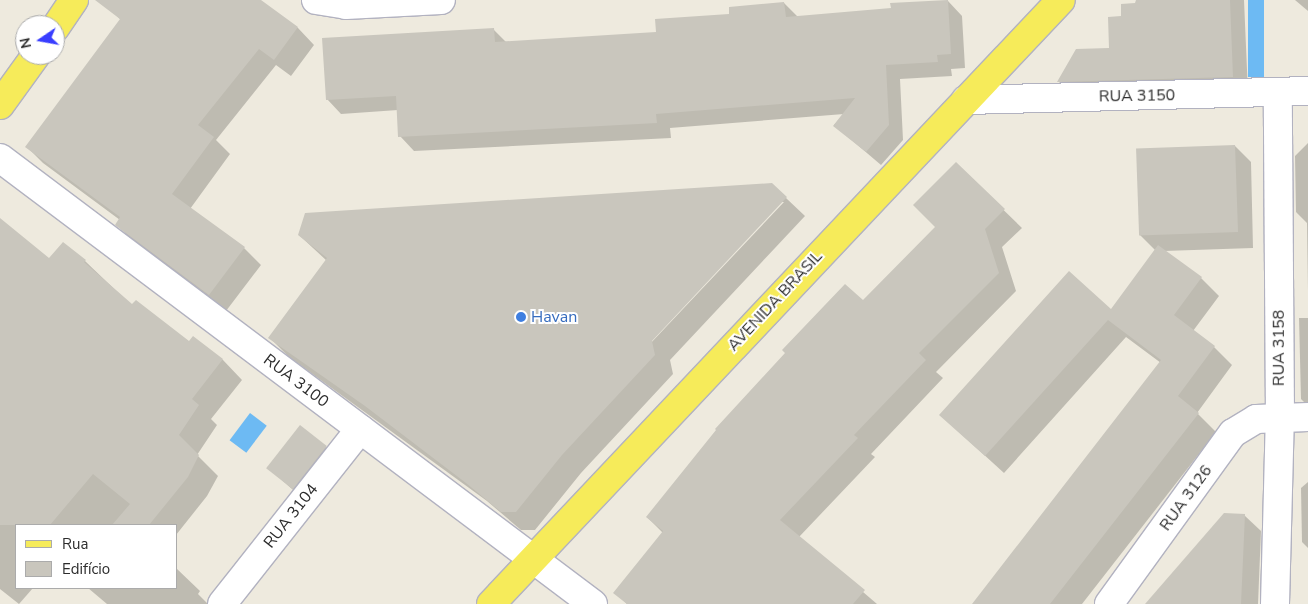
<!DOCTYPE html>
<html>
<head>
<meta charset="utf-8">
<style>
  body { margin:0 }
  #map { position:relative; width:1308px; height:604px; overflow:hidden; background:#eeeade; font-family:"Nunito Sans",sans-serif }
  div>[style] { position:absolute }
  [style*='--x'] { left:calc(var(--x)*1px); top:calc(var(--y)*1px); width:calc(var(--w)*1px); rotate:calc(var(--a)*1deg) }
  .water>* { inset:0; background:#6dbaf3; transform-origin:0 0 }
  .shadow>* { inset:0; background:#0003 }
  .building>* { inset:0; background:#c9c6bd; transform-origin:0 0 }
  .roads { filter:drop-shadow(1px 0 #b2b2c0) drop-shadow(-1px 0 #b2b2c0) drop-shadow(0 1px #b2b2c0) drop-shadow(0 -1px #b2b2c0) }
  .minor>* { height:28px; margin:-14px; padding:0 14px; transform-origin:14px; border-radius:14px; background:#fff }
  .major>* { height:28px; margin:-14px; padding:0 14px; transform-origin:14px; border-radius:14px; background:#f6eb5a }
  .dots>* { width:14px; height:14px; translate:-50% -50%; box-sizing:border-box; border:2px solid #fff; border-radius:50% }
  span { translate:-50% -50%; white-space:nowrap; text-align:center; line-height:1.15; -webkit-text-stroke:4px #fff; paint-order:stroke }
  .street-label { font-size:16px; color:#2c2c2c }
  .shop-label { font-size:16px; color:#366cbe }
  .left { translate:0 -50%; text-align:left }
  .legend { position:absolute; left:15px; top:524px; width:162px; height:65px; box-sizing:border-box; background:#fff; border:1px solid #ababab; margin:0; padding:6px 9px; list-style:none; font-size:15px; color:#2c2c2c }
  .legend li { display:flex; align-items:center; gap:10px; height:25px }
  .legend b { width:25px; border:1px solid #ababab }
  .north { position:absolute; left:15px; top:15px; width:50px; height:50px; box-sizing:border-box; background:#fff; border:1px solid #ababab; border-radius:50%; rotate:258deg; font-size:14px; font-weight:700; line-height:20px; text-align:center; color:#2c2c2c }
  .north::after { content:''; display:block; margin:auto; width:18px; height:22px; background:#393eff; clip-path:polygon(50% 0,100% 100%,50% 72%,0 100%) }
</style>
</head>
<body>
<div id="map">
  <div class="water">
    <i style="left:1248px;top:0;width:16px;height:77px"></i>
    <i style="left:250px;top:413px;width:21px;height:34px;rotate:37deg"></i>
  </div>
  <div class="shadow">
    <i style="clip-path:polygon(124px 0,259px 0,298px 28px,314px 45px,291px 76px,276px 65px,216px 140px,230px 154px,190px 209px,244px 248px,261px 265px,226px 311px,133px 241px,117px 225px,120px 220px,43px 163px,27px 147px,121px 20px,114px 13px)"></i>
    <i style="clip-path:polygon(1137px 0,1244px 0,1248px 93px,1075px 98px,1059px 82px,1110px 49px,1123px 17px,1137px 5px)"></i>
    <i style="clip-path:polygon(1295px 0,1308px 0,1308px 11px)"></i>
    <i style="clip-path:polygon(948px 1px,962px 16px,965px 68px,951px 69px,952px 76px,900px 79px,903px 140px,881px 165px,834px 125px,844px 114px,670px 128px,671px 138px,414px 151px,400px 136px,398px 110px,341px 114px,327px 99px,493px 29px,507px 43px,658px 33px,784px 3px,798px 17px,892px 9px)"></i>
    <i style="clip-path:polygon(1308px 143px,1308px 292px,1307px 223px,1296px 212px,1295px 156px)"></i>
    <i style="clip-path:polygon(1235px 146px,1251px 162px,1253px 248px,1164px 251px,1201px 278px,1219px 296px,1193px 331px,1214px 347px,1232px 365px,1197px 413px,1216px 432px,1082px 604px,973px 604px,1161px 363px,1126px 337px,1004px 473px,959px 432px,1112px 311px,1156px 251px,1140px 235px)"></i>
    <i style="clip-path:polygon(956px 164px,1022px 228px,1002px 247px,1016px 291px,936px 372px,943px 378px,871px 454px,875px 457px,799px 537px,877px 604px,627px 604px,615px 592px,663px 533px,647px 517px,937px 227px)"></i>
    <i style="clip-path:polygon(evenodd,786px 198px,805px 216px,670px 360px,673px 374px,581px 473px,535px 530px,521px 530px,487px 501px,289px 357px,270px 338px,327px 261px,299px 235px,786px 198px,781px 202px,784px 202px,648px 346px,647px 344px,781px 202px)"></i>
    <i style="clip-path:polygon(0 220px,50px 260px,85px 261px,132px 306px,189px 343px,193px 338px,223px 360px,242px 380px,211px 419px,217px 425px,197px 455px,218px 476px,207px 496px,176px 535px,176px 525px,16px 525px,16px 588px,33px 588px,19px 604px,0 589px)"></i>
    <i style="clip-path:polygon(1299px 318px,1308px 318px,1308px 406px,1301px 399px)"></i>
    <i style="clip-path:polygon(326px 447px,342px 463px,309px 504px,267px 467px)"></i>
    <i style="clip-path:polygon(1308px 482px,1308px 548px,1302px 542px,1301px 488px)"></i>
    <i style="clip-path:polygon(1244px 515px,1261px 531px,1258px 604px,1146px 604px)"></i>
    <i style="clip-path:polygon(176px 568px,200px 591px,198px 594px,208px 604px,107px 604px,88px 588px,176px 588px)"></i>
  </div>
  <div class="building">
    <i style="clip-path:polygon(95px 0,261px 0,298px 27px,274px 60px,259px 49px,198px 125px,214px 137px,172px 194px,245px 247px,209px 295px,115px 225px,120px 217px,25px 147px,120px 19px)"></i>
    <i style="clip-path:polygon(948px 0,951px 54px,937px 55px,938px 62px,886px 65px,889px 125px,866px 152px,833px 126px,855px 98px,656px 114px,657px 123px,398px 137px,396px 96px,326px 100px,322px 38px,494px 28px,495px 42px,656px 32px,655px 19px,729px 14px,729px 7px,784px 2px,786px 17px,891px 8px,890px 3px)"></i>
    <i style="clip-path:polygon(1136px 0,1230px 0,1233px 77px,1057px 82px,1076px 49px,1109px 48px,1108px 17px,1121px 16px,1121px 4px,1135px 3px)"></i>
    <i style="left:1235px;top:145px;width:87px;height:99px;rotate:88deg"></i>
    <i style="clip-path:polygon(956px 162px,1005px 209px,985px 229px,999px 273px,919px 353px,926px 360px,854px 435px,858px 438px,780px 520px,865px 590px,853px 604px,627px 604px,613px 593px,663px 531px,646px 517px,716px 430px,715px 429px,785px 353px,782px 350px,845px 284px,863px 300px,935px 227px,913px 205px)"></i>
    <i style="clip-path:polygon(772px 183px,787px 197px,652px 341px,655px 355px,562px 455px,516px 512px,501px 512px,466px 483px,365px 406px,268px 338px,327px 258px,298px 235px,305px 213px)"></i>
    <i style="clip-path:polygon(0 218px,49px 258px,63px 242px,86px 260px,84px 262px,132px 304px,136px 300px,189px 341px,193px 336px,223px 359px,192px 399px,199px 405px,179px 435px,199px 455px,188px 477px,149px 525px,112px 525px,130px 504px,93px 474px,50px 525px,0 525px)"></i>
    <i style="clip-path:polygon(1158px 245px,1202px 277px,1174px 315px,1215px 346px,1178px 396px,1199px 413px,1050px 604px,972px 604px,1161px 360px,1108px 320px,985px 456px,939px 415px,1069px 271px,1111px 309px)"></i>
    <i style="left:300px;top:425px;width:34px;height:55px;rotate:38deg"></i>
    <i style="clip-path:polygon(1224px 513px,1245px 514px,1241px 604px,1145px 604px)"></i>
  </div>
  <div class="roads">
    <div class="minor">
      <i style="--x:316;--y:0;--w:30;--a:9"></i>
      <i style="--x:346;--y:5;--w:95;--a:-3"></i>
      <i style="--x:966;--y:100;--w:342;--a:-1.5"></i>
      <i style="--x:0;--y:158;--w:742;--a:36.95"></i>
      <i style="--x:222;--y:604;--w:223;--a:-51.7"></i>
      <i style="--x:1109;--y:604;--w:211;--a:-54.1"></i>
      <i style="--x:1233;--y:433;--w:27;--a:-31"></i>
      <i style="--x:1256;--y:419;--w:52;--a:-2.2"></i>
      <i style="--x:1275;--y:604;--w:187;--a:-88.5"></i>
      <i style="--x:1280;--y:417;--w:325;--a:-90.4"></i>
    </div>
    <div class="major">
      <i style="--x:55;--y:28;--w:34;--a:-56"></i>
      <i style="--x:0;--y:105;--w:62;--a:-54.2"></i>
      <i style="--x:491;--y:604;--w:830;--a:-46.66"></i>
    </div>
  </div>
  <div class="dots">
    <i style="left:521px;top:317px;background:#3f7fe0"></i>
  </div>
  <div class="street-label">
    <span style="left:1137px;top:96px;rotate:-1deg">RUA 3150</span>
    <span style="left:775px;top:301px;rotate:-47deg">AVENIDA BRASIL</span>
    <span style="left:1279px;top:348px;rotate:-90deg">RUA 3158</span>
    <span style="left:296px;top:381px;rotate:37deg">RUA 3100</span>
    <span style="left:1186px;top:498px;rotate:-54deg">RUA 3126</span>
    <span style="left:291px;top:516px;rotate:-52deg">RUA 3104</span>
  </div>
  <div class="shop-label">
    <span class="left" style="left:531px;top:317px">Havan</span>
  </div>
  <ul class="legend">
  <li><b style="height:6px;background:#f6eb5a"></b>Rua</li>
  <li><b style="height:14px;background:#c9c6bd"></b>Edifício</li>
  </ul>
  <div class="north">N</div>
</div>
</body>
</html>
